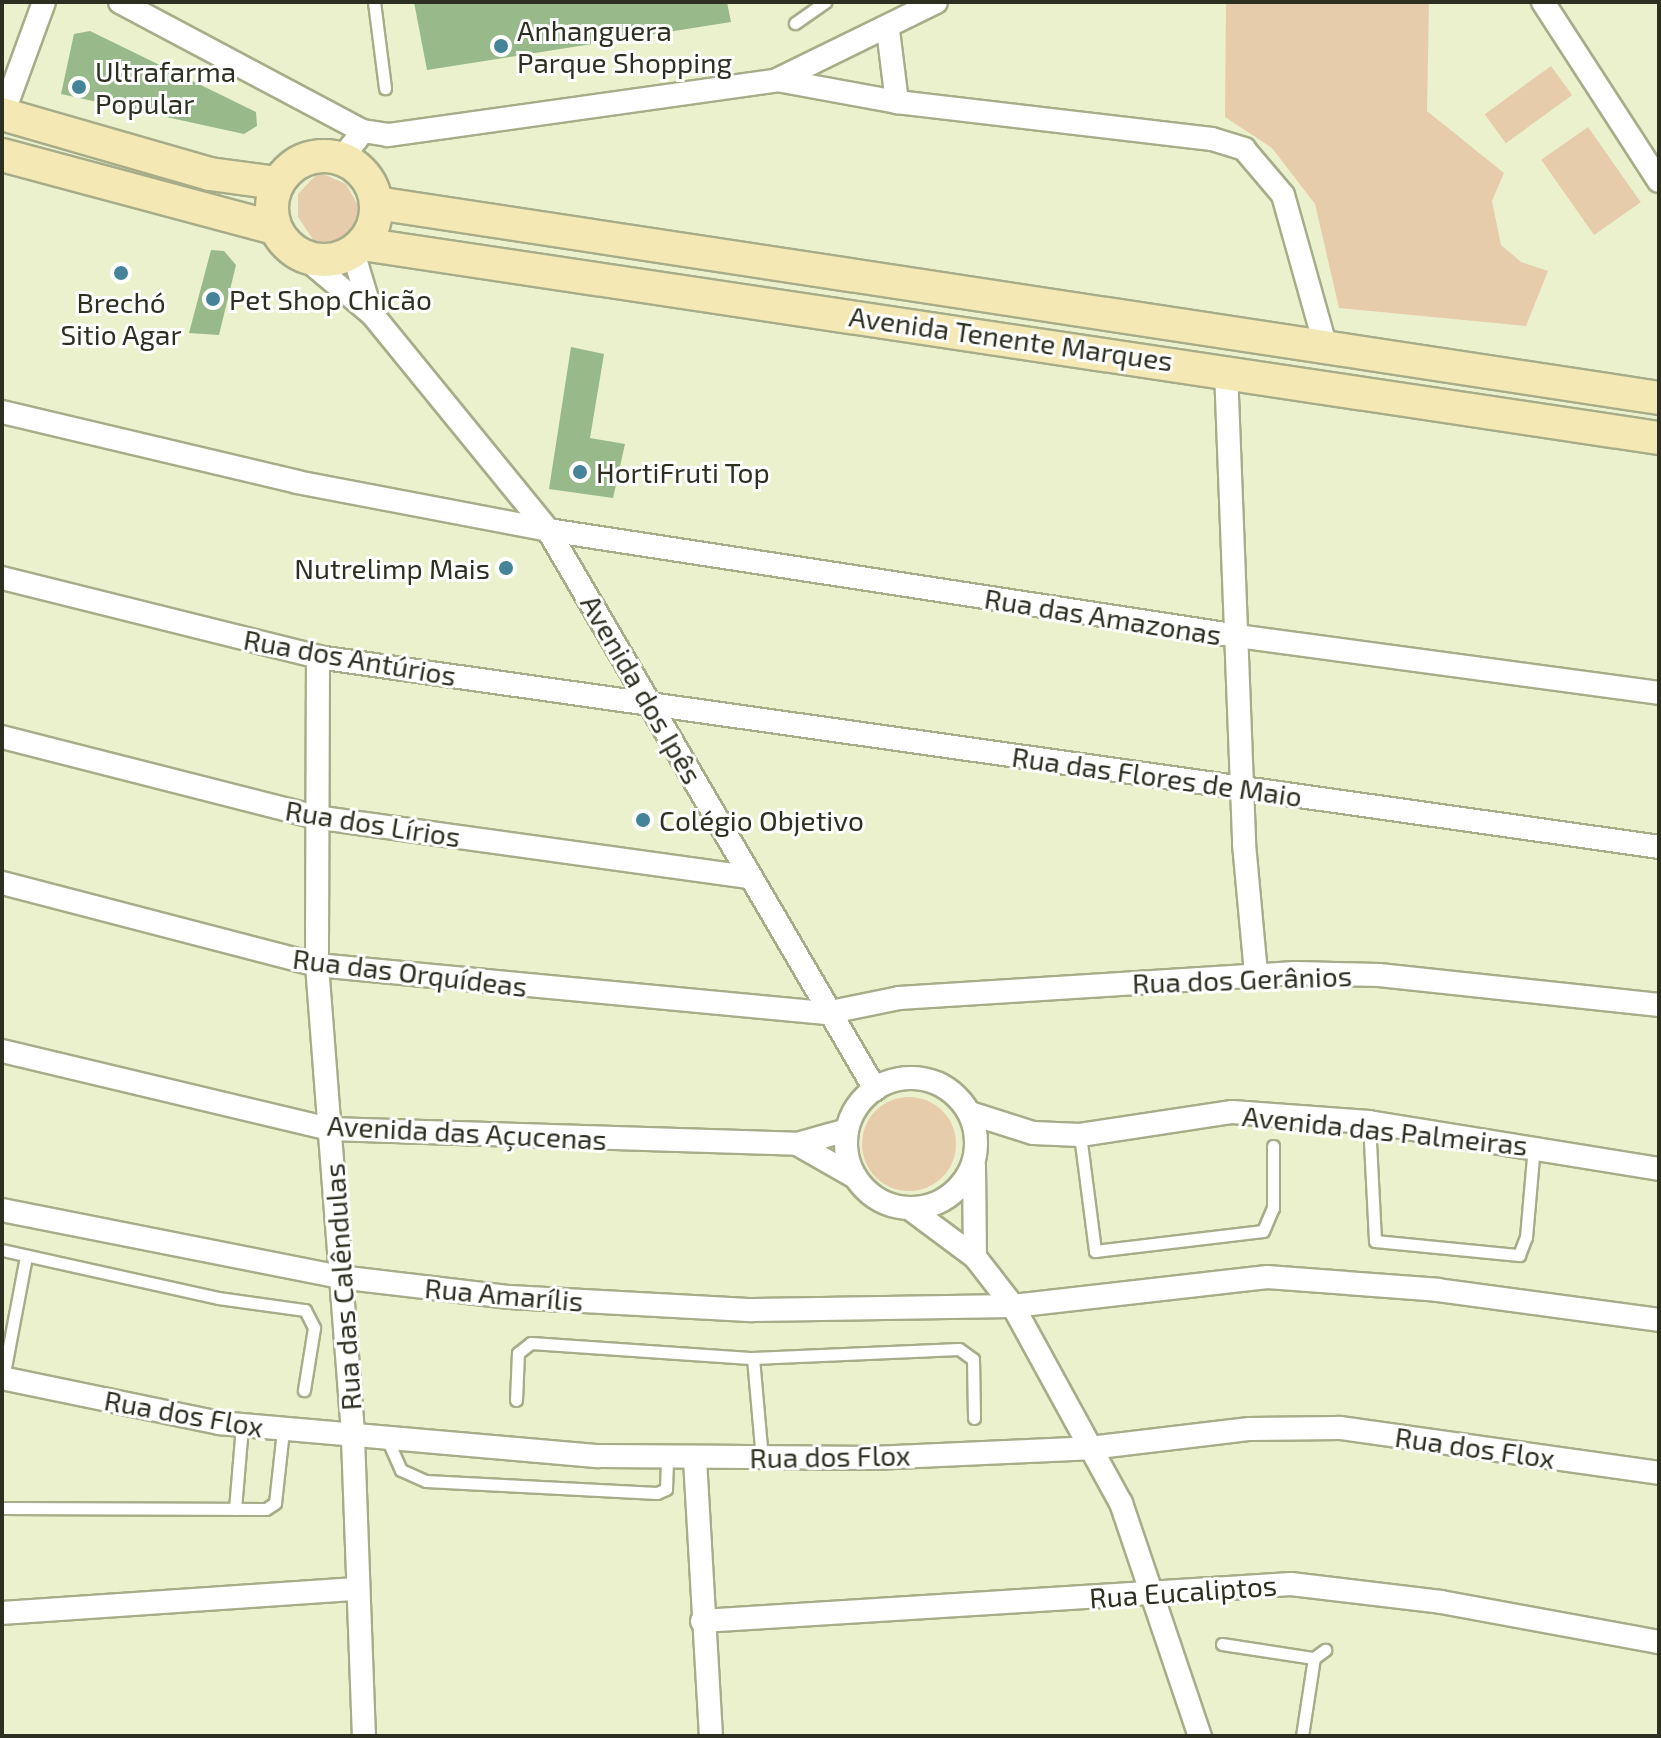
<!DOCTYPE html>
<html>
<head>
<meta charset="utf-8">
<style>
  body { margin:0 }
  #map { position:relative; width:1661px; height:1738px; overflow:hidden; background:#ebf1cc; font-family:"Exo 2",sans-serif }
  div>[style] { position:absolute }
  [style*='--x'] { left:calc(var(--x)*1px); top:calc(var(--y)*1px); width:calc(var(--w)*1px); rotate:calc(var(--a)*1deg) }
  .green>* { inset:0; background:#e7ccac; transform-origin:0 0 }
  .round { border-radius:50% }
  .building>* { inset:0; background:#98b989 }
  .roads { filter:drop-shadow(2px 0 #a7ac89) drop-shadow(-2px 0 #a7ac89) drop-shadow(0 2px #a7ac89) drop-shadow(0 -2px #a7ac89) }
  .lane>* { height:11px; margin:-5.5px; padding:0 5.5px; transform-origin:5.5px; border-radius:5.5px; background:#fff }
  .street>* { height:22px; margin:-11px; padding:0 11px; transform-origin:11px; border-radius:11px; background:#fff }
  .street>.ring { margin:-11px; padding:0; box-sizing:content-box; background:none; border:22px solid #fff; border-radius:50% }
  .secondary>* { height:32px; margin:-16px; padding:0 16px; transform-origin:16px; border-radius:16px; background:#f4e8b4 }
  .secondary>.ring { margin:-16px; padding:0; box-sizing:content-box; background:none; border:32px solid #f4e8b4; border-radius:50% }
  .dots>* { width:22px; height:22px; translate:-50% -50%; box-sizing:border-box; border:4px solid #fff; border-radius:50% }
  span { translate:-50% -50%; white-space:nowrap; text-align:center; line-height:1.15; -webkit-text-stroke:6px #fff; paint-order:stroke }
  .poi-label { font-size:28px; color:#2d2f21 }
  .left { translate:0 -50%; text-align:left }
  .right { translate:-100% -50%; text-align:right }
  .street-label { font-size:28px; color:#2d2f21 }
  .frame { position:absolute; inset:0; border:4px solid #2d2f21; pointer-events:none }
</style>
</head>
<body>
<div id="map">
  <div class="green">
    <i style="clip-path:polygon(1226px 2px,1429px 2px,1427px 111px,1504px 173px,1492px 201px,1501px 245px,1521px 262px,1548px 271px,1526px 326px,1339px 308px,1315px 204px,1272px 148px,1225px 117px)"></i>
    <i style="left:1551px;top:66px;width:36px;height:82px;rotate:54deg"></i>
    <i style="left:1588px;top:127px;width:92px;height:57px;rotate:55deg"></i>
    <i style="clip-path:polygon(319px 172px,346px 184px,363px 214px,356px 235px,335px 250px,314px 241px,298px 217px,298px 194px)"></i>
    <i class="round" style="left:862px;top:1097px;width:94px;height:94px"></i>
  </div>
  <div class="building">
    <i style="clip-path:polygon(414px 2px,727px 2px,731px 22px,427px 70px)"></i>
    <i style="clip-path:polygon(90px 31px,256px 112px,257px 126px,244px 134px,61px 94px,74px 34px)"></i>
    <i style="clip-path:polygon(211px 250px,224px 251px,236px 265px,219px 335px,189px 333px)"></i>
    <i style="clip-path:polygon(571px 347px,604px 354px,590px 438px,625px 444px,613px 498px,549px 489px)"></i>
  </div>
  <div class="roads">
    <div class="lane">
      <i style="--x:374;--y:2;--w:87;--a:82.7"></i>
      <i style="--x:795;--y:23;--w:37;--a:-35"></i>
      <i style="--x:1369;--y:1122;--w:119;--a:87.1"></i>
      <i style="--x:1375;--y:1241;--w:145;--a:5.6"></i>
      <i style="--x:1519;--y:1255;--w:19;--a:-69"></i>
      <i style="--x:1526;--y:1237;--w:91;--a:-85"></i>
      <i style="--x:1080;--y:1135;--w:117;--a:82.6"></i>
      <i style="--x:1095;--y:1251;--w:169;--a:-6.8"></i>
      <i style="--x:1263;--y:1231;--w:25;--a:-67"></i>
      <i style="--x:1273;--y:1208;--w:62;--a:-90"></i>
      <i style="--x:2;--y:1250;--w:221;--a:12.5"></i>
      <i style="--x:218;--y:1298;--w:88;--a:7.9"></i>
      <i style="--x:305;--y:1310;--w:20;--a:63"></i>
      <i style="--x:314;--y:1328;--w:63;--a:99.2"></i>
      <i style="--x:753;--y:1358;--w:100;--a:84.9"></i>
      <i style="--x:3;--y:1378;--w:124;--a:-79.3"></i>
      <i style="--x:516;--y:1400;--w:47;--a:-87.6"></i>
      <i style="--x:518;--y:1353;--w:16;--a:-38"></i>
      <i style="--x:531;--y:1343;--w:223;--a:3.9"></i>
      <i style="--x:753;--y:1358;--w:206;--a:-2.5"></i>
      <i style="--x:959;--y:1349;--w:17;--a:36"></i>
      <i style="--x:973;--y:1359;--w:59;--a:89"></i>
      <i style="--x:388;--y:1441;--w:32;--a:66"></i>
      <i style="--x:401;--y:1470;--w:27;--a:24"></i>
      <i style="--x:426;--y:1481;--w:231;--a:3"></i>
      <i style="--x:657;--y:1493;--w:10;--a:-24"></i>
      <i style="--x:666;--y:1489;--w:31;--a:-88"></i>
      <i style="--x:2;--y:1508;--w:264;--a:0.2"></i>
      <i style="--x:266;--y:1509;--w:11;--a:-34"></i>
      <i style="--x:275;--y:1503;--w:73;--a:-83.7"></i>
      <i style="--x:235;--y:1509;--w:84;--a:-85.2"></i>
      <i style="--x:1222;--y:1644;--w:93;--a:8.7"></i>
      <i style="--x:1302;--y:1736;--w:79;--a:-81.3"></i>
      <i style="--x:1314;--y:1658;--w:14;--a:-36"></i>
    </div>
    <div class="street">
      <i style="--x:120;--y:2;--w:275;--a:28"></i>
      <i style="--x:363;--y:131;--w:25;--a:9"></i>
      <i style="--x:388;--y:135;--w:393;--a:-8"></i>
      <i style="--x:777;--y:80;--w:177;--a:-26.1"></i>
      <i style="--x:1543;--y:2;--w:213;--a:57.1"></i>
      <i style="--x:888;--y:30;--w:73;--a:82.9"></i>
      <i style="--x:777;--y:80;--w:122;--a:10.4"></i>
      <i style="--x:897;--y:102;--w:317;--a:6.7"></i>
      <i style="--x:1212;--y:139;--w:34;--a:17"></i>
      <i style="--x:1244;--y:149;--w:60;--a:49.7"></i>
      <i style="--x:1283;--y:195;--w:155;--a:74.3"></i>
      <i style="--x:3;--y:114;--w:119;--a:-69.9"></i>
      <i style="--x:342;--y:158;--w:34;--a:-52"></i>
      <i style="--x:353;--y:252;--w:63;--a:73.3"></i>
      <i style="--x:304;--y:257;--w:89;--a:40"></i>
      <i style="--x:372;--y:314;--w:279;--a:50.8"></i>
      <i style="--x:548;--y:530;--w:648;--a:59.67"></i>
      <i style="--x:1226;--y:370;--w:474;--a:87.8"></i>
      <i style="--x:1244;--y:844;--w:131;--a:84.7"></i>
      <i style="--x:2;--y:412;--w:303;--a:13.3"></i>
      <i style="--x:297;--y:482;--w:256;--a:10.8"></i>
      <i style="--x:548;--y:530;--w:698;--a:8.73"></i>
      <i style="--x:1238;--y:636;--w:425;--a:7.7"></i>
      <i style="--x:2;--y:578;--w:326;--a:14"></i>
      <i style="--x:318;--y:657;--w:1354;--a:8.06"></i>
      <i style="--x:318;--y:657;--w:308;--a:90.2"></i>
      <i style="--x:317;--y:965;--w:474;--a:85.6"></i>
      <i style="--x:353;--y:1438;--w:298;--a:87.9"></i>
      <i style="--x:2;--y:737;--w:323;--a:14.3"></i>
      <i style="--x:315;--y:817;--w:438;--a:7.9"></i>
      <i style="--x:2;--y:883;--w:325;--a:14.6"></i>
      <i style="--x:317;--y:965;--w:511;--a:5.39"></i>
      <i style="--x:826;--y:1013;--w:75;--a:-11.6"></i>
      <i style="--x:899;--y:998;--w:397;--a:-3.6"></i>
      <i style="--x:1295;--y:973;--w:84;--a:1.4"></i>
      <i style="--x:1379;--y:975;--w:282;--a:6.1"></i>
      <i style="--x:2;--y:1051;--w:337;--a:13.4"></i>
      <i style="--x:330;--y:1129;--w:467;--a:1.8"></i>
      <i style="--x:797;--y:1144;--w:52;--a:-15.6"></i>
      <i class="ring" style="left:846px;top:1078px;width:108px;height:108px"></i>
      <i style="--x:970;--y:1113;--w:66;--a:17.6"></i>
      <i style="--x:1033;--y:1133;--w:47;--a:2.4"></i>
      <i style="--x:1080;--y:1135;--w:154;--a:-8.6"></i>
      <i style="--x:1232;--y:1112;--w:137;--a:4.2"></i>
      <i style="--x:1369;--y:1122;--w:294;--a:9.2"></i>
      <i style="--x:797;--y:1144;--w:67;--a:29.6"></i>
      <i style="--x:974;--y:1166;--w:91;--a:89.4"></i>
      <i style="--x:909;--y:1208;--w:82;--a:36.6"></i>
      <i style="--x:975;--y:1257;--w:62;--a:52.2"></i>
      <i style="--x:1013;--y:1306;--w:225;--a:61.3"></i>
      <i style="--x:1121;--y:1503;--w:246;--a:71.3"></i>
      <i style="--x:2;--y:1210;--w:344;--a:11.2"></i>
      <i style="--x:339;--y:1277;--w:172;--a:6.7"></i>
      <i style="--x:510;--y:1297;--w:243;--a:3.1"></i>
      <i style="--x:753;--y:1310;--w:260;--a:-0.9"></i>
      <i style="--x:1013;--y:1306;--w:256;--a:-6.5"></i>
      <i style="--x:1267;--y:1277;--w:171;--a:4.3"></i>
      <i style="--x:1438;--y:1290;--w:223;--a:7.7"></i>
      <i style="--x:2;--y:1378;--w:222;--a:11.7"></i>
      <i style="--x:219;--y:1423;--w:381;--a:5"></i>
      <i style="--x:599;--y:1456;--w:274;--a:0.4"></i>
      <i style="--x:873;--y:1458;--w:217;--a:-2.6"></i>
      <i style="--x:1090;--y:1448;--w:161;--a:-6.8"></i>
      <i style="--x:1250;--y:1429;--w:90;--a:-0.6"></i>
      <i style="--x:1340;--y:1428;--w:322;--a:8"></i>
      <i style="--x:695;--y:1459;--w:277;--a:86.7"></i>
      <i style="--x:2;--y:1613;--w:355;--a:-3.9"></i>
      <i style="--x:702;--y:1621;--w:590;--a:-3.59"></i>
      <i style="--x:1291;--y:1584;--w:151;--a:6.8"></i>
      <i style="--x:1441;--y:1602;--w:222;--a:10.4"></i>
    </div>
    <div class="secondary">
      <i style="--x:2;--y:114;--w:216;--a:16.1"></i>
      <i style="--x:210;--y:174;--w:68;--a:7.7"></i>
      <i style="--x:2;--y:155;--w:283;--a:15"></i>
      <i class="ring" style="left:272px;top:156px;width:72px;height:72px"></i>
      <i style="--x:376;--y:203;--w:1298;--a:8.64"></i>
      <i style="--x:362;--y:244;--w:1311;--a:8.51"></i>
    </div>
  </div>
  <div class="dots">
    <i style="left:501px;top:46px;background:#458498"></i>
    <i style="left:79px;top:87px;background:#458498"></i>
    <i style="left:121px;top:273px;background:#458498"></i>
    <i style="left:213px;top:299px;background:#458498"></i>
    <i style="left:580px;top:472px;background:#458498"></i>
    <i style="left:506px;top:568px;background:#458498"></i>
    <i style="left:643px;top:820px;background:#458498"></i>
  </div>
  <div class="poi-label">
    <span class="left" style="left:517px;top:46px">Anhanguera<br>Parque Shopping</span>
    <span class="left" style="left:95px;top:87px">Ultrafarma<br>Popular</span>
    <span class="left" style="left:229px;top:299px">Pet Shop Chicão</span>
    <span style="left:121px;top:318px">Brechó<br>Sitio Agar</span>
    <span class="left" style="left:596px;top:472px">HortiFruti Top</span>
    <span class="right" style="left:490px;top:568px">Nutrelimp Mais</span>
    <span class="left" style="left:659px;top:820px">Colégio Objetivo</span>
  </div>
  <div class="street-label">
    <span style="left:1011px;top:338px;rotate:8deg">Avenida Tenente Marques</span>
    <span style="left:1103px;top:616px;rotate:9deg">Rua das Amazonas</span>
    <span style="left:350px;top:657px;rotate:10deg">Rua dos Antúrios</span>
    <span style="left:642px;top:689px;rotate:60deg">Avenida dos Ipês</span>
    <span style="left:1157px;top:776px;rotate:8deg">Rua das Flores de Maio</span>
    <span style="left:373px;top:823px;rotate:9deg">Rua dos Lírios</span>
    <span style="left:410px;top:972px;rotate:7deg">Rua das Orquídeas</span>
    <span style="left:1242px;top:979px;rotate:-2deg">Rua dos Gerânios</span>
    <span style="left:1385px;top:1130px;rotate:6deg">Avenida das Palmeiras</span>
    <span style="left:467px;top:1132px;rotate:3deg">Avenida das Açucenas</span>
    <span style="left:342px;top:1287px;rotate:-94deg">Rua das Calêndulas</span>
    <span style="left:504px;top:1294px;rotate:5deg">Rua Amarílis</span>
    <span style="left:184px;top:1413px;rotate:10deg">Rua dos Flox</span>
    <span style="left:1475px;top:1447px;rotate:8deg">Rua dos Flox</span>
    <span style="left:830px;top:1456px;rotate:-1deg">Rua dos Flox</span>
    <span style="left:1183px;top:1591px;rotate:-4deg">Rua Eucaliptos</span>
  </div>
  <div class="frame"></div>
</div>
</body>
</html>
